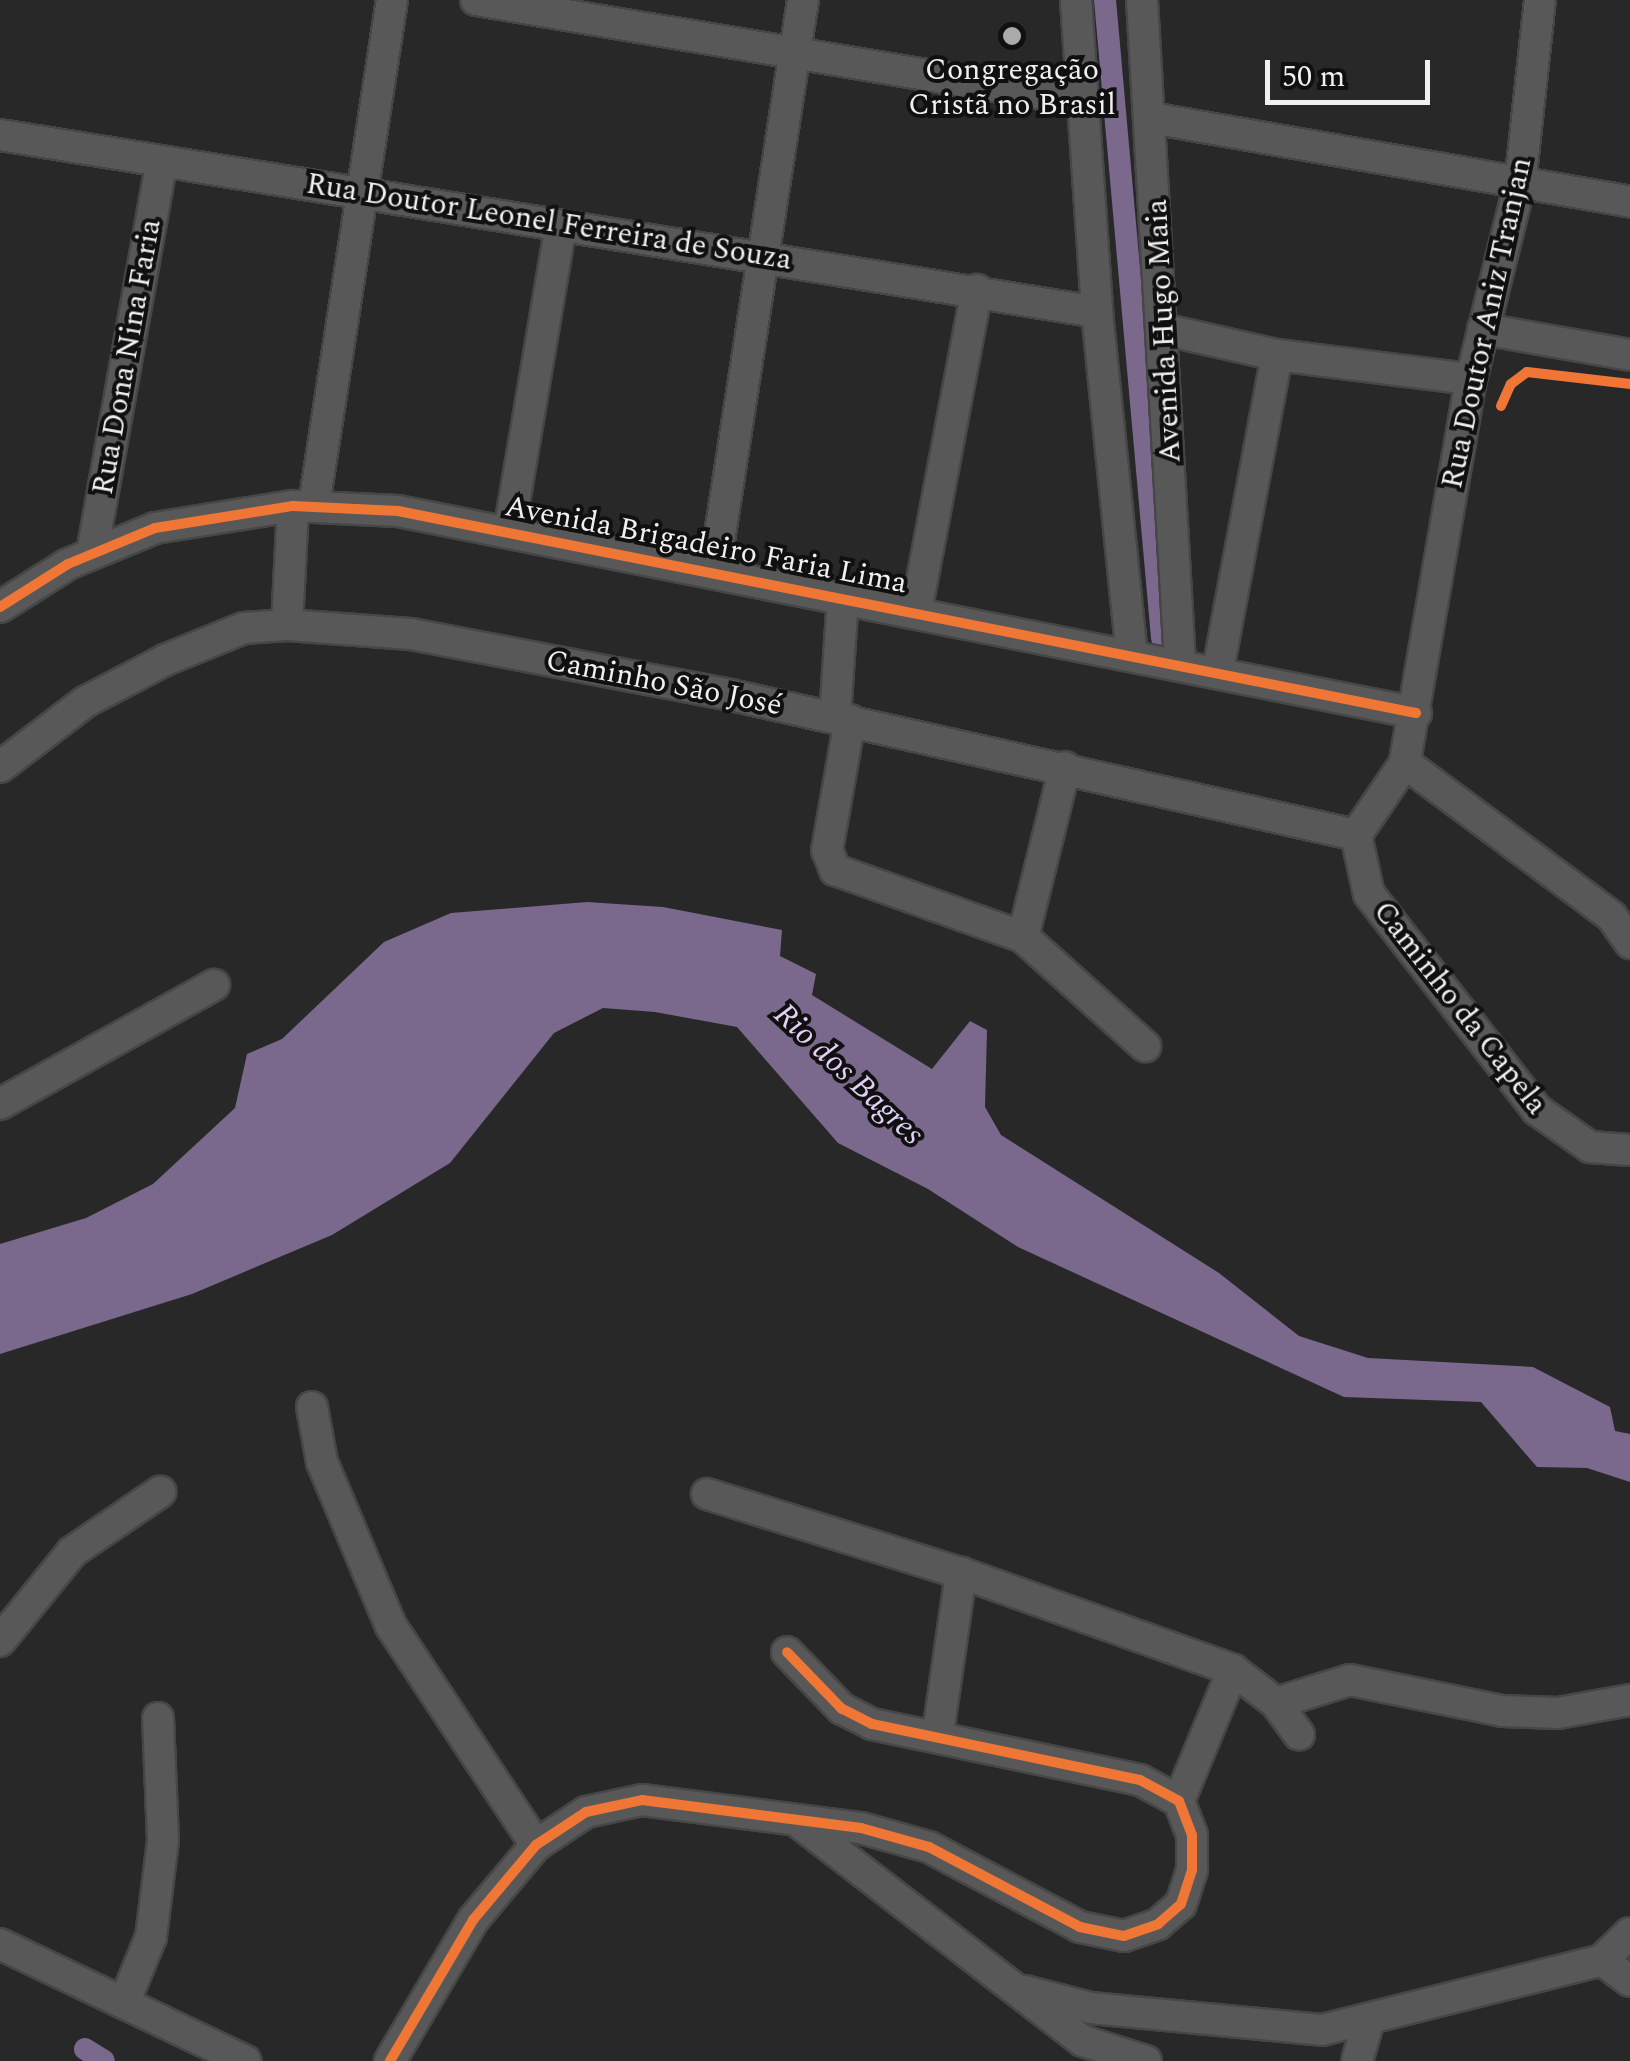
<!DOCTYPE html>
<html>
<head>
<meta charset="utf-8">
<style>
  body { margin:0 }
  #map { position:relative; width:1630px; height:2061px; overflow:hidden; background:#282829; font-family:Spectral,serif }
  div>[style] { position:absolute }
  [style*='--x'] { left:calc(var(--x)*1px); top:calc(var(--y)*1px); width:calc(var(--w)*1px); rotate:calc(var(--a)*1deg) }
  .water>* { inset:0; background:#7a688d }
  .canal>* { height:22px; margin:-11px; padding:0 11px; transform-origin:11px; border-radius:11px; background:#7a688d }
  .roads { filter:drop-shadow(2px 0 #464647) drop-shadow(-2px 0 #464647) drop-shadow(0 2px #464647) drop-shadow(0 -2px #464647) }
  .minor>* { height:30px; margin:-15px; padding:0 15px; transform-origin:15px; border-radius:15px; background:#585859 }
  .cycleway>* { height:10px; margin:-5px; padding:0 5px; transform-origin:5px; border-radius:5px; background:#f07635 }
  .dots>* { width:28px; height:28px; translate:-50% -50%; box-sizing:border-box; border:5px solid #111011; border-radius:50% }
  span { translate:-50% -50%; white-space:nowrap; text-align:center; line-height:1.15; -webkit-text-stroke:8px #111011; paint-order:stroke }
  .poi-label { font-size:30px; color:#f1f0f1 }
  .street-label { font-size:30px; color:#f1f0f1 }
  .water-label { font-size:32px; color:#e2cff6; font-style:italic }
  .scale { position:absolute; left:1265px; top:60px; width:165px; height:45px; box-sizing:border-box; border:5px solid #f1f0f1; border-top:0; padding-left:12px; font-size:30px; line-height:35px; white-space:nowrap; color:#f1f0f1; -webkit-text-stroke:8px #111011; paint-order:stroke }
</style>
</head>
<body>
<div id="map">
  <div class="water">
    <i style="clip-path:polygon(587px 902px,663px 907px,782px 930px,780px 956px,816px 974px,812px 995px,932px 1069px,970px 1021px,987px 1030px,985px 1107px,1001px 1135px,1219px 1273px,1299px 1336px,1368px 1358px,1533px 1367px,1610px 1407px,1615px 1431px,1630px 1434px,1630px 1482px,1587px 1468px,1537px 1467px,1481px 1402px,1344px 1397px,1018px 1247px,928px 1189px,838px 1143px,737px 1027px,655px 1012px,603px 1008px,554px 1033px,450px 1163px,332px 1235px,192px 1294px,0 1354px,0 1244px,86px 1218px,153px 1184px,235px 1108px,247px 1054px,282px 1039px,384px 942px,451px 913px)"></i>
  </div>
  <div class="canal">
    <i style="--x:1105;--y:0;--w:640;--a:84.89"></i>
    <i style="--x:85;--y:2049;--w:22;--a:32"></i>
  </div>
  <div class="roads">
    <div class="minor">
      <i style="--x:476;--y:0;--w:615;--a:9.45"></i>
      <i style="--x:1076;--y:0;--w:313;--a:86.1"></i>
      <i style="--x:1097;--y:312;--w:344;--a:84.2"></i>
      <i style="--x:1142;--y:0;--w:664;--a:86.72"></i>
      <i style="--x:1540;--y:0;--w:184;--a:96.2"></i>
      <i style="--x:1520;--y:183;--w:202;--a:104"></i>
      <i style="--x:1471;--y:379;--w:390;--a:99.8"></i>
      <i style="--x:1405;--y:763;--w:87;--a:124.2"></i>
      <i style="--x:1356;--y:835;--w:60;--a:77.6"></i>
      <i style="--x:1369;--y:894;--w:274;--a:52.1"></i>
      <i style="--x:1537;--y:1110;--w:65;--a:34.9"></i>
      <i style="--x:1590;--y:1147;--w:40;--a:4.3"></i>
      <i style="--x:1151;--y:118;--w:486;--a:9.9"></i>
      <i style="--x:0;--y:135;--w:1111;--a:9.17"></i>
      <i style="--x:1483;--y:329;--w:149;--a:10"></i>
      <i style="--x:1166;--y:330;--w:114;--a:12.7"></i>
      <i style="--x:1277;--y:355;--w:195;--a:7.1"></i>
      <i style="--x:314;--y:505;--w:511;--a:-81.22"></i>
      <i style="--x:509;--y:532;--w:310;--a:-80.4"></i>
      <i style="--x:92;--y:553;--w:398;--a:-79.9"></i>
      <i style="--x:714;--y:573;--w:580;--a:-81.17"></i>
      <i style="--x:0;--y:607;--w:80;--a:-32.3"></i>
      <i style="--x:68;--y:564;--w:94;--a:-22.5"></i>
      <i style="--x:155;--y:528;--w:140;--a:-9.1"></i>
      <i style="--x:293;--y:506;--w:105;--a:2.7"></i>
      <i style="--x:398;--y:511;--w:1038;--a:11.22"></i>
      <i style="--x:916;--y:612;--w:328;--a:-79.3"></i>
      <i style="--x:287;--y:625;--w:119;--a:-87.1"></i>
      <i style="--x:1218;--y:670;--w:320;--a:-79.4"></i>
      <i style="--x:835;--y:717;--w:121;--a:-86.2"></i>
      <i style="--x:850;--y:720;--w:132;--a:100"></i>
      <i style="--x:827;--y:850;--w:22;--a:68"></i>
      <i style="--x:835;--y:870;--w:200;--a:19.6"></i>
      <i style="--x:1023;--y:937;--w:164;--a:41.8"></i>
      <i style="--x:1405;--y:763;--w:258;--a:36.6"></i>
      <i style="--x:1612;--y:917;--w:32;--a:55"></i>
      <i style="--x:0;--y:767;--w:107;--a:-37.4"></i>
      <i style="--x:85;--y:702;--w:90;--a:-27.7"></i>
      <i style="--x:165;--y:660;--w:85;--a:-22.1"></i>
      <i style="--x:244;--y:628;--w:43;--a:-4"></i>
      <i style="--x:287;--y:625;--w:124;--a:4.2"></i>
      <i style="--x:411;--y:634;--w:326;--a:10.8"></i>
      <i style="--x:731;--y:695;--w:640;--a:12.63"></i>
      <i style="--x:1023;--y:937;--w:175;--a:-76.1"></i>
      <i style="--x:0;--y:1104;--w:245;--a:-29.1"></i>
      <i style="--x:312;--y:1407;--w:56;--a:79.7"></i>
      <i style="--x:322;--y:1462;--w:178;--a:67.2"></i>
      <i style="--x:391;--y:1626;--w:263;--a:56.5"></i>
      <i style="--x:707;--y:1494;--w:266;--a:17.3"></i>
      <i style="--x:961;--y:1573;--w:289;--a:19.6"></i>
      <i style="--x:1233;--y:1670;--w:54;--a:37.5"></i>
      <i style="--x:1276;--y:1703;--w:39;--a:54"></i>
      <i style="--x:0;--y:1641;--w:114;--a:-51"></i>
      <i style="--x:72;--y:1552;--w:107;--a:-34.3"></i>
      <i style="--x:1276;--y:1703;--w:77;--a:-17.3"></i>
      <i style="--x:1350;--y:1680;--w:155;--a:11.5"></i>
      <i style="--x:1502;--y:1711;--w:56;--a:2"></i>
      <i style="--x:1558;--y:1713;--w:73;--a:-10.2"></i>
      <i style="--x:938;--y:1733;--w:162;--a:-81.8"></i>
      <i style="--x:1179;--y:1801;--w:142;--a:-67.6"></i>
      <i style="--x:797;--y:1821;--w:361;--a:37.6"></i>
      <i style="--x:1083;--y:2041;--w:66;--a:17.6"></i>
      <i style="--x:0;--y:1944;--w:272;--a:25.5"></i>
      <i style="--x:1602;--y:1960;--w:35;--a:37"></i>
      <i style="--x:1025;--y:1991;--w:68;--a:14.4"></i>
      <i style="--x:1091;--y:2008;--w:232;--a:5.4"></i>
      <i style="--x:1322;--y:2030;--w:289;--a:-14"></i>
      <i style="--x:1602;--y:1960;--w:39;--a:-44"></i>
      <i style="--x:124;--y:2003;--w:71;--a:-67.8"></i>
      <i style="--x:151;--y:1937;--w:97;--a:-82.9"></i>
      <i style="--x:163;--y:1841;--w:123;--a:-92.3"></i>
      <i style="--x:390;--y:2061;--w:164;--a:-59.5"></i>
      <i style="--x:473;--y:1920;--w:98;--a:-50"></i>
      <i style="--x:536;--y:1845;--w:60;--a:-33.4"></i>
      <i style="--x:586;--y:1812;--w:57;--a:-12.1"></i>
      <i style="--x:642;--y:1800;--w:221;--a:7.3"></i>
      <i style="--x:861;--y:1828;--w:71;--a:15.6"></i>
      <i style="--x:929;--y:1847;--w:171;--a:27.9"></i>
      <i style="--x:1080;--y:1927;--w:45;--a:11.6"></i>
      <i style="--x:1124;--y:1936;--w:36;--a:-19"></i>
      <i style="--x:1158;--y:1924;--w:30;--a:-41"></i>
      <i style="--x:1181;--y:1904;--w:36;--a:-72"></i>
      <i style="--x:1192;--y:1870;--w:35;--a:-90"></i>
      <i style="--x:1192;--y:1835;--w:36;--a:-111"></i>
      <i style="--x:1179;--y:1801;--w:44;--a:-151.7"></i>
      <i style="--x:1140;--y:1780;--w:274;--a:-168.2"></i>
      <i style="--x:872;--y:1724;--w:34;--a:-153"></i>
      <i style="--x:842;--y:1709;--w:79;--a:-134"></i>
      <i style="--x:1357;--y:2061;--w:43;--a:-73.7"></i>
    </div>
  </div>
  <div class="cycleway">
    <i style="--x:1501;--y:406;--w:24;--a:-66"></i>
    <i style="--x:1511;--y:384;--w:20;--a:-37"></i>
    <i style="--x:1527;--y:372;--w:104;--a:6.6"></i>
    <i style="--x:0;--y:607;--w:80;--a:-32.3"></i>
    <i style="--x:68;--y:564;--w:94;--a:-22.5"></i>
    <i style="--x:155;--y:528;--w:140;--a:-9.1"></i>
    <i style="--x:293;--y:506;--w:105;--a:2.7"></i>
    <i style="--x:398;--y:511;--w:1038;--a:11.22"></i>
    <i style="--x:390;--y:2061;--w:164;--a:-59.5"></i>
    <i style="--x:473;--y:1920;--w:98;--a:-50"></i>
    <i style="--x:536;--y:1845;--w:60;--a:-33.4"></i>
    <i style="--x:586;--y:1812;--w:57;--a:-12.1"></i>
    <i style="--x:642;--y:1800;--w:221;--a:7.3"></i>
    <i style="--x:861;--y:1828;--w:71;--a:15.6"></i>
    <i style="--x:929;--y:1847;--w:171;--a:27.9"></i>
    <i style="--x:1080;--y:1927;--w:45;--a:11.6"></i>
    <i style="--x:1124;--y:1936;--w:36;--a:-19"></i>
    <i style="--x:1158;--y:1924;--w:30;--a:-41"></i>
    <i style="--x:1181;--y:1904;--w:36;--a:-72"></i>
    <i style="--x:1192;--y:1870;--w:35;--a:-90"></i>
    <i style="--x:1192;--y:1835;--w:36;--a:-111"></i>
    <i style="--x:1179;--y:1801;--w:44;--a:-151.7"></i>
    <i style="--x:1140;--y:1780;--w:274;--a:-168.2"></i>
    <i style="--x:872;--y:1724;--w:34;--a:-153"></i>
    <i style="--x:842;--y:1709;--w:79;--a:-134"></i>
  </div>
  <div class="dots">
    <i style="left:1012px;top:36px;background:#abaaab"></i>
  </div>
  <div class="poi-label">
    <span style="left:1012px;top:87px">Congregação<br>Cristã no Brasil</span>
  </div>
  <div class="street-label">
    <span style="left:549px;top:222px;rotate:9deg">Rua Doutor Leonel Ferreira de Souza</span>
    <span style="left:1487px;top:323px;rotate:-78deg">Rua Doutor Aniz Tranjan</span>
    <span style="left:1164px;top:331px;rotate:-93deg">Avenida Hugo Maia</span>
    <span style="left:127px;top:357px;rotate:-80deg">Rua Dona Nina Faria</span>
    <span style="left:706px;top:545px;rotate:11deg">Avenida Brigadeiro Faria Lima</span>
    <span style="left:664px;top:683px;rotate:11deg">Caminho São José</span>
    <span style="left:1460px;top:1008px;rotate:52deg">Caminho da Capela</span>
  </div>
  <div class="water-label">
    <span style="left:848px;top:1075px;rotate:43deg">Rio dos Bagres</span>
  </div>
  <div class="scale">50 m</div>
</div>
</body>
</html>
